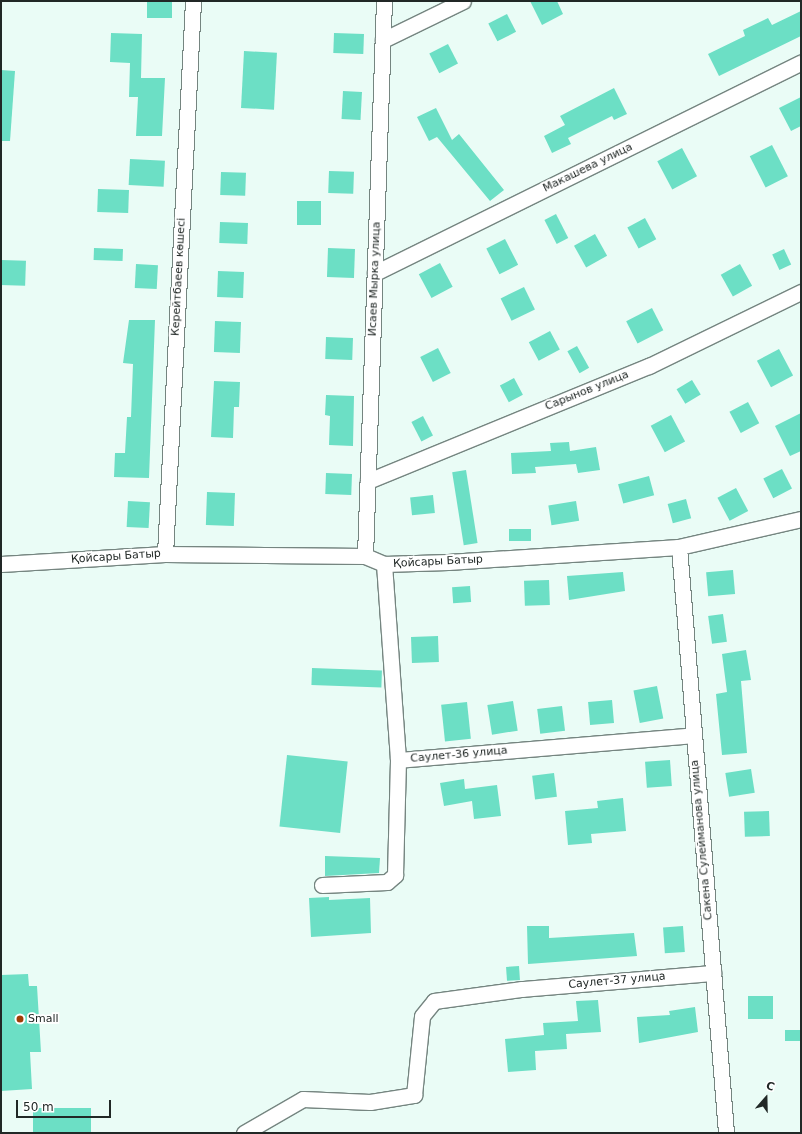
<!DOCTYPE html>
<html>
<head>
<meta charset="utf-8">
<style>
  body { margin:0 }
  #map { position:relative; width:802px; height:1134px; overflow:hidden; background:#eafcf6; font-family:"DejaVu Sans",sans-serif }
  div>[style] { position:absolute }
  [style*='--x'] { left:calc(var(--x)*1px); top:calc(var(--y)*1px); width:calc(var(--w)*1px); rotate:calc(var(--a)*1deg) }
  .building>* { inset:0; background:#6cdfc5; transform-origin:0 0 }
  .roads { filter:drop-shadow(1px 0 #758580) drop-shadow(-1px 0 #758580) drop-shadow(0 1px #758580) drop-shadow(0 -1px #758580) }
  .minor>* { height:15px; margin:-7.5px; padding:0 7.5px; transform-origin:7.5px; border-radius:7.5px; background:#fff }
  .dots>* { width:11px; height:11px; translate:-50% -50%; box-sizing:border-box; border:2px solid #fff; border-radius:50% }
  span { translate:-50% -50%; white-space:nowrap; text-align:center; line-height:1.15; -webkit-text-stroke:3.5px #fff; paint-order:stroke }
  .street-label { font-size:11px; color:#212826 }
  .poi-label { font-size:11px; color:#212826 }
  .left { translate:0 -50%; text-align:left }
  .frame { position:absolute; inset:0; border:2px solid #212826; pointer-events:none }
  .north { position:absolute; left:746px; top:1078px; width:40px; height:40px; -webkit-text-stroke:3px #fff; paint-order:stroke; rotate:20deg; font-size:11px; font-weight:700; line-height:16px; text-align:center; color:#212826 }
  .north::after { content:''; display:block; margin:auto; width:14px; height:18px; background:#212826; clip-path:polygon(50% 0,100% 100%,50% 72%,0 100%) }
  .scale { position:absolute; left:16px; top:1100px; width:95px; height:18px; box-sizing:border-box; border:2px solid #212826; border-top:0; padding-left:5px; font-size:12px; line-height:14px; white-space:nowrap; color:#212826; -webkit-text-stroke:3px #fff; paint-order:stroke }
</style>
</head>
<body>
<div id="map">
  <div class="building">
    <i style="left:147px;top:1px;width:25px;height:17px"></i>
    <i style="clip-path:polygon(530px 1px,557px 1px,563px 14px,542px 25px)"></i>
    <i style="clip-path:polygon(801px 11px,801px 36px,719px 76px,708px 54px,745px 36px,743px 30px,768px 18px,772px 25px)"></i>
    <i style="left:507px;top:14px;width:20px;height:21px;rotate:63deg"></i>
    <i style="clip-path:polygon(111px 33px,142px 34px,141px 78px,165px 78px,162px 136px,136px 136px,138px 97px,129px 97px,130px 63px,110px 62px)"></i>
    <i style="left:334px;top:33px;width:30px;height:20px;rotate:2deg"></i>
    <i style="left:448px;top:44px;width:22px;height:21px;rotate:63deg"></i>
    <i style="left:244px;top:51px;width:33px;height:57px;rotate:3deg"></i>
    <i style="clip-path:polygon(1px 70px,15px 71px,10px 141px,1px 141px)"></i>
    <i style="clip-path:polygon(614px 88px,627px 114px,614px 120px,612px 116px,568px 138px,571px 144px,552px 153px,544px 136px,565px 125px,560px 116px)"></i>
    <i style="left:343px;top:91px;width:19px;height:28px;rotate:3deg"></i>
    <i style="clip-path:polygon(801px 97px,801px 126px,791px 131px,779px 108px)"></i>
    <i style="clip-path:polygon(436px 108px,452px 140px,459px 134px,504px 190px,490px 201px,437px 137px,429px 141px,417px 117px)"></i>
    <i style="left:772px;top:145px;width:35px;height:25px;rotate:63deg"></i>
    <i style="left:682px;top:148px;width:32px;height:28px;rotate:62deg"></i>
    <i style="left:130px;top:159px;width:35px;height:26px;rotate:3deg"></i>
    <i style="left:329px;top:171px;width:25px;height:22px;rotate:2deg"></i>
    <i style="left:221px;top:172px;width:25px;height:23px;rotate:2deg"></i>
    <i style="left:98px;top:189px;width:31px;height:23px;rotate:2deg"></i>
    <i style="left:297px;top:201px;width:24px;height:24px"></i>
    <i style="left:556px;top:214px;width:27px;height:13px;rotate:63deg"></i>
    <i style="left:645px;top:218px;width:24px;height:20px;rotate:62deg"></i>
    <i style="left:220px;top:222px;width:28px;height:21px;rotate:2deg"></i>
    <i style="left:595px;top:234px;width:25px;height:24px;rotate:61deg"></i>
    <i style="left:505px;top:239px;width:29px;height:21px;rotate:63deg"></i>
    <i style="left:94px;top:248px;width:29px;height:12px;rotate:2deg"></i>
    <i style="left:328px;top:248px;width:27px;height:29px;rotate:2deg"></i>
    <i style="left:784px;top:249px;width:17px;height:13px;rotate:65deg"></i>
    <i style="left:1px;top:260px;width:25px;height:25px;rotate:2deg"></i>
    <i style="left:440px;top:263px;width:27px;height:24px;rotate:62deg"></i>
    <i style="left:136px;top:264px;width:22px;height:24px;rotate:3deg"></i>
    <i style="left:740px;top:264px;width:25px;height:22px;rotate:61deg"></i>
    <i style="left:218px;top:271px;width:26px;height:26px;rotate:2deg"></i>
    <i style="left:524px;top:287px;width:25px;height:26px;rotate:64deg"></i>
    <i style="left:652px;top:308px;width:25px;height:29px;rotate:63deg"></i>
    <i style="clip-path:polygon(129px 320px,155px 320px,149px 478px,114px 477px,115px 453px,125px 453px,127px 417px,131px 417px,133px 364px,123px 363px)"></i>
    <i style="left:215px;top:321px;width:26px;height:31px;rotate:2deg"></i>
    <i style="left:550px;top:331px;width:21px;height:24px;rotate:62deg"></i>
    <i style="left:326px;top:337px;width:27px;height:22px;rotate:2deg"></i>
    <i style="left:577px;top:346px;width:25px;height:11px;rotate:61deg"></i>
    <i style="left:438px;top:348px;width:28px;height:20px;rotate:63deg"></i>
    <i style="left:779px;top:349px;width:30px;height:25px;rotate:62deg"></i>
    <i style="left:514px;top:378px;width:19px;height:16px;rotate:62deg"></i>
    <i style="left:692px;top:380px;width:17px;height:18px;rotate:59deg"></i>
    <i style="clip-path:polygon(214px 381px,240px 382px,239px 407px,234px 407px,233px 438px,211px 437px)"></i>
    <i style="clip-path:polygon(326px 395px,354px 396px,353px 446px,329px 445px,330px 416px,325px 415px)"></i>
    <i style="left:748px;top:402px;width:24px;height:21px;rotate:62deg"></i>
    <i style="clip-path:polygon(801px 413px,801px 451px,790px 456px,775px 426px)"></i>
    <i style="left:671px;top:415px;width:30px;height:23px;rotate:62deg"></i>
    <i style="left:423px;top:416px;width:22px;height:13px;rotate:63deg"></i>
    <i style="clip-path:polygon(569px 442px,570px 451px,596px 447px,600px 470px,578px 473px,576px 464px,535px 467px,536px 473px,512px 474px,511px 453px,551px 451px,550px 443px)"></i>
    <i style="left:782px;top:469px;width:22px;height:21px;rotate:63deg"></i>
    <i style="left:466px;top:470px;width:74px;height:14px;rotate:81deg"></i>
    <i style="left:326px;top:473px;width:26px;height:21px;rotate:2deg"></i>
    <i style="left:649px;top:476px;width:20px;height:32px;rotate:75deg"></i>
    <i style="left:736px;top:488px;width:26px;height:21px;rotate:62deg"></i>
    <i style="left:207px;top:492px;width:28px;height:33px;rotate:2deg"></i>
    <i style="left:433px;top:495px;width:18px;height:23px;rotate:84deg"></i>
    <i style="left:686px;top:499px;width:20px;height:19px;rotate:75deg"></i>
    <i style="left:128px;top:501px;width:22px;height:26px;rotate:3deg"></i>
    <i style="left:576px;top:501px;width:20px;height:28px;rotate:81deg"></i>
    <i style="left:509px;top:529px;width:22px;height:12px"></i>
    <i style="left:733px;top:570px;width:24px;height:27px;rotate:85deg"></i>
    <i style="clip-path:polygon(623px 572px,625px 591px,569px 600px,567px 576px)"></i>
    <i style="left:549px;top:580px;width:25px;height:25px;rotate:88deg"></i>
    <i style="left:470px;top:586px;width:16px;height:18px;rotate:86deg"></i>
    <i style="left:723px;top:614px;width:28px;height:15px;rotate:82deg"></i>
    <i style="left:438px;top:636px;width:26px;height:27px;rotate:88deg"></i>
    <i style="clip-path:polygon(746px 650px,751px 680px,741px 681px,747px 753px,722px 755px,716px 694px,727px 692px,722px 654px)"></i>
    <i style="left:312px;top:668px;width:70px;height:17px;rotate:2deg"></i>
    <i style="left:657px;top:686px;width:33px;height:24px;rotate:79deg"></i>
    <i style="left:612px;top:700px;width:23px;height:24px;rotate:85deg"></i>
    <i style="left:513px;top:701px;width:30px;height:26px;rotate:81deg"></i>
    <i style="left:467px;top:702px;width:37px;height:26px;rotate:84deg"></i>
    <i style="left:562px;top:706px;width:25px;height:25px;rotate:83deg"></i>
    <i style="left:287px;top:755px;width:61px;height:72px;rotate:6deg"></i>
    <i style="left:670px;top:760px;width:26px;height:25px;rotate:86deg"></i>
    <i style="left:751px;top:769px;width:24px;height:26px;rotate:81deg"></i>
    <i style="left:554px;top:773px;width:24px;height:22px;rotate:83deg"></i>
    <i style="clip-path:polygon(464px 779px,465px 789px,497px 785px,501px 816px,474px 819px,472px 801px,444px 806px,440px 783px)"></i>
    <i style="clip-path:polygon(623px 798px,626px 831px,591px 834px,592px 843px,568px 845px,565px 811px,598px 808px,597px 801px)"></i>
    <i style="left:769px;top:811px;width:25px;height:25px;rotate:88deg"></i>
    <i style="clip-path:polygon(325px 856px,380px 858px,379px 873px,325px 876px)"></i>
    <i style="clip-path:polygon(329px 897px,329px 900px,370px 898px,371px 933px,311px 937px,309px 898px)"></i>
    <i style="clip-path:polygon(527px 926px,549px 926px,549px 938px,634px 933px,637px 956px,528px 964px)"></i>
    <i style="left:683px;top:926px;width:26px;height:20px;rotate:86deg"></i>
    <i style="left:519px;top:966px;width:14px;height:13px;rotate:86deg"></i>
    <i style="clip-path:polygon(28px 974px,29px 986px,37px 986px,41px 1052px,30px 1052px,32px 1089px,1px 1091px,1px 975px)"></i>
    <i style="left:773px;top:996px;width:23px;height:25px;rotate:90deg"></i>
    <i style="clip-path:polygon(598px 1000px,601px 1032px,566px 1034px,567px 1049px,535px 1051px,536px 1070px,508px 1072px,505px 1039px,544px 1035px,543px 1023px,578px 1021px,576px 1001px)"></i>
    <i style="clip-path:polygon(695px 1007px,698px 1032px,639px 1043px,637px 1017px,670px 1015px,669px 1011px)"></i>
    <i style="left:801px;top:1030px;width:11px;height:16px;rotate:90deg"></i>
    <i style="left:91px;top:1108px;width:25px;height:58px;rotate:90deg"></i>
  </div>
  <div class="roads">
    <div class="minor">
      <i style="--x:383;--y:40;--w:89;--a:-26"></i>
      <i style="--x:375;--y:273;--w:475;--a:-26.3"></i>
      <i style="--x:368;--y:481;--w:304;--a:-22.3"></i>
      <i style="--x:649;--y:366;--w:169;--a:-26"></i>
      <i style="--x:679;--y:547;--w:588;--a:85.41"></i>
      <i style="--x:165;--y:554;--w:554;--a:-87.1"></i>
      <i style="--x:365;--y:556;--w:555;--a:-88.04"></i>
      <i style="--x:1;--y:564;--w:164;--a:-3.5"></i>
      <i style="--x:165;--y:554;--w:200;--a:0.6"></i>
      <i style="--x:365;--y:556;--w:21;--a:23"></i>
      <i style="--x:384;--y:564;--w:64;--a:-1.8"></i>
      <i style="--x:448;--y:562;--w:231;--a:-3.7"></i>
      <i style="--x:679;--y:547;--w:125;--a:-12.9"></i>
      <i style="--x:384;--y:564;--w:196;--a:85.9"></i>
      <i style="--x:398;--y:760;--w:296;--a:-4.8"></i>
      <i style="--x:322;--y:885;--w:65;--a:-2.6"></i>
      <i style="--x:387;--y:882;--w:11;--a:-41"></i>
      <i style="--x:395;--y:875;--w:115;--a:-88.5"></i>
      <i style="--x:244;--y:1133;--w:68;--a:-30"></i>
      <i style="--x:303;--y:1099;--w:67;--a:2.6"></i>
      <i style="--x:370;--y:1102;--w:45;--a:-9"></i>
      <i style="--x:414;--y:1095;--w:79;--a:-84.2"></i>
      <i style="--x:422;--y:1016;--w:19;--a:-51"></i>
      <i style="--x:434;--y:1001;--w:89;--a:-7.8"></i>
      <i style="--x:522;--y:989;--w:192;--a:-4.8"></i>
    </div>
  </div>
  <div class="dots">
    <i style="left:20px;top:1019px;background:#a03c05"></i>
  </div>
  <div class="street-label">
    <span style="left:588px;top:168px;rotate:-26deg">Макашева улица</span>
    <span style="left:179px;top:277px;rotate:-87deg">Керейтбаеев көшесі</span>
    <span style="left:375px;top:279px;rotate:-88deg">Исаев Мырка улица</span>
    <span style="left:587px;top:391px;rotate:-22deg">Сарынов улица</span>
    <span style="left:116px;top:557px;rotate:-4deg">Қойсары Батыр</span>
    <span style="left:438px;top:562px;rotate:-3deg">Қойсары Батыр</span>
    <span style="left:459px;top:755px;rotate:-5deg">Саулет-36 улица</span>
    <span style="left:702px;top:840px;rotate:-95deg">Сакена Сулейманова улица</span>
    <span style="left:617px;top:981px;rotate:-5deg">Саулет-37 улица</span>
  </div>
  <div class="poi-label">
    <span class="left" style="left:28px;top:1019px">Small</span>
  </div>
  <div class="frame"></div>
  <div class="north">С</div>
  <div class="scale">50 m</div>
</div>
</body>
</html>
